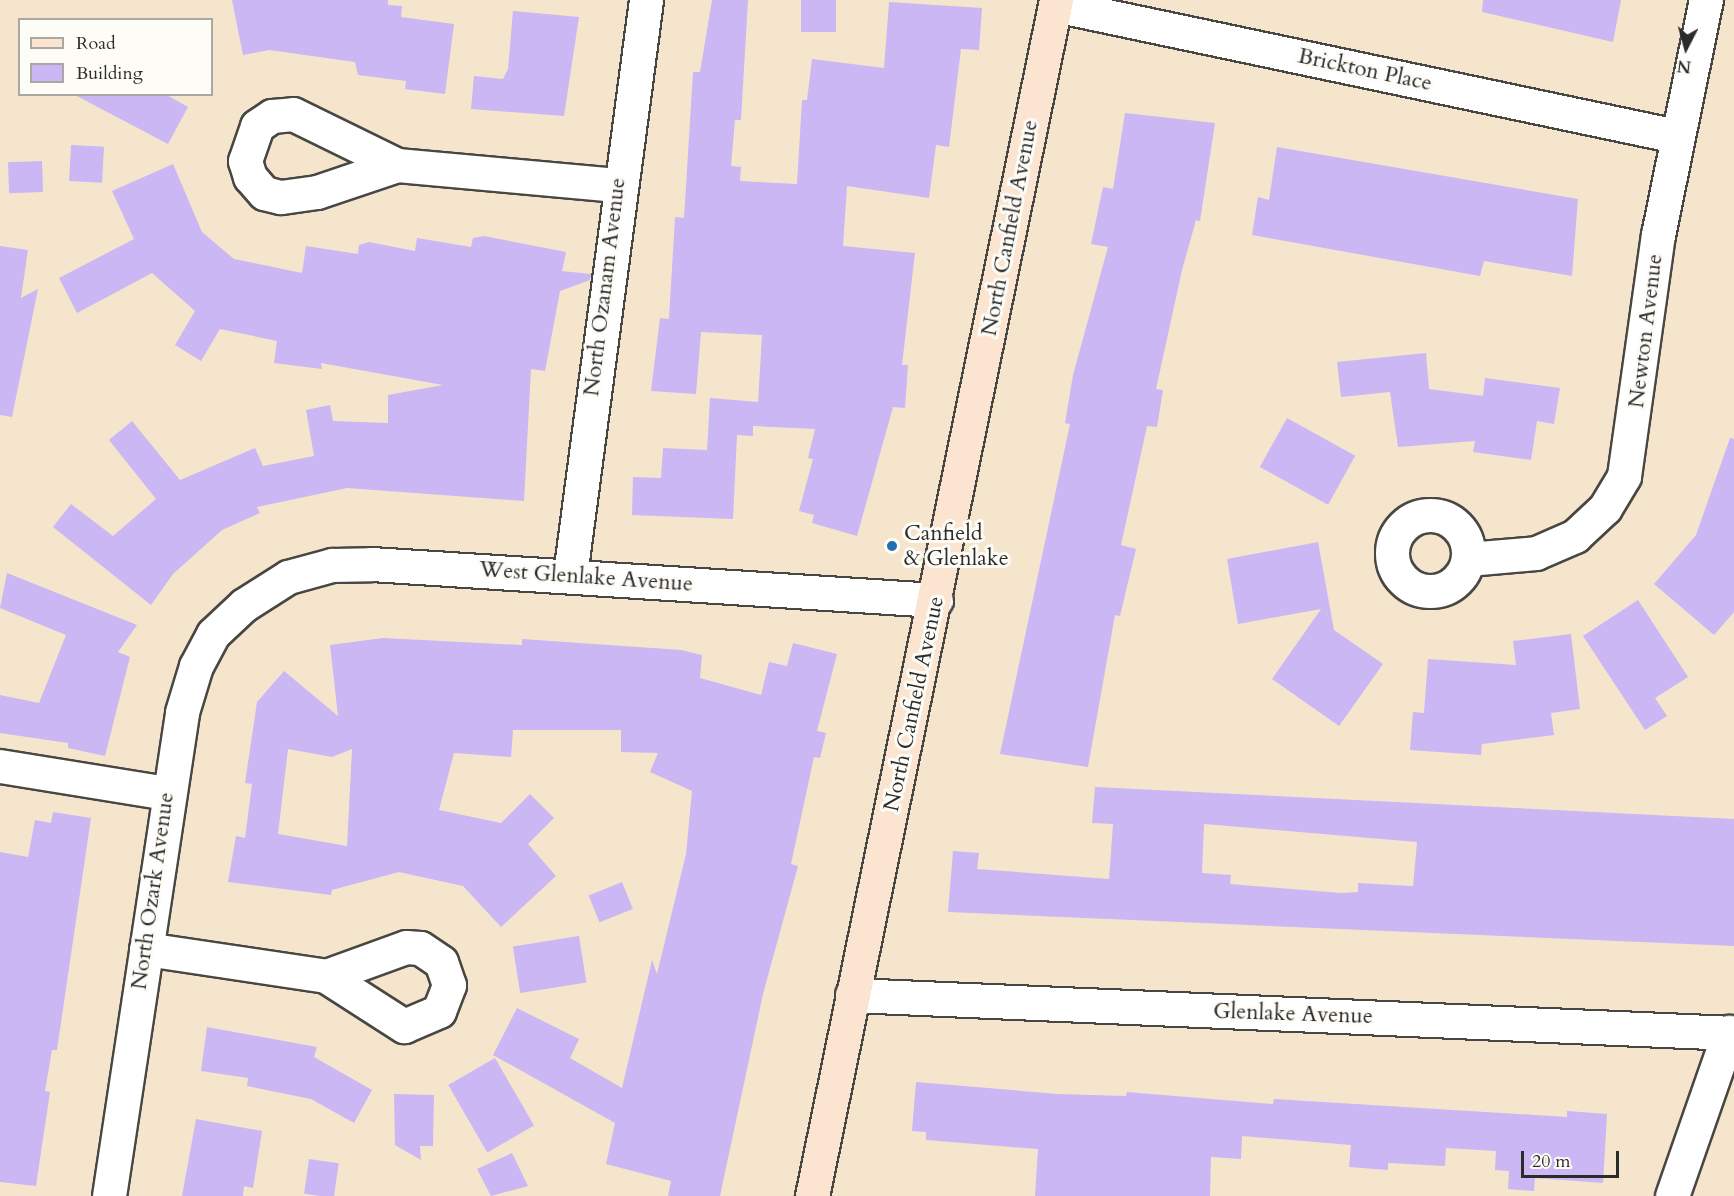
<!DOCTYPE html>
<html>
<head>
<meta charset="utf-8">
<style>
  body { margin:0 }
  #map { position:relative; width:1734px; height:1196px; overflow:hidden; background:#f5e5cd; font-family:Cardo,serif }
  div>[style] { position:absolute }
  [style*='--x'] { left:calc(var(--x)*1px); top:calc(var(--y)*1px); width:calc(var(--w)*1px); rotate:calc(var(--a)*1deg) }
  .building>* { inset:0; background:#cab7f4; transform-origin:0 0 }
  .roads { filter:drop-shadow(2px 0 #494743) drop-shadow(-2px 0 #494743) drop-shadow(0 2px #494743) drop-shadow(0 -2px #494743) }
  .street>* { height:33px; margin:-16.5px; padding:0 16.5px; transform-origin:16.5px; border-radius:16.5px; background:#fff }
  .street>.ring { margin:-16.5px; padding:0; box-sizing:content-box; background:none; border:33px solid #fff; border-radius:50% }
  .secondary>* { height:33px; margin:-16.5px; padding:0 16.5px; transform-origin:16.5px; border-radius:16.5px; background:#fce5d0 }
  .dots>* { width:16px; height:16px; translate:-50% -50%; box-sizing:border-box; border:3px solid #fdfcf7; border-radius:50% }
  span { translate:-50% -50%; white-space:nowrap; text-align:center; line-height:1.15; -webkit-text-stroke:6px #fdfcf7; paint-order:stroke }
  .street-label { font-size:22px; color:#2b2b2b }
  .poi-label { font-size:22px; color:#2b2b2b }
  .left { translate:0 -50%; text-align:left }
  .legend { position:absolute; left:18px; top:18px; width:195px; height:78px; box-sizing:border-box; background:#fdfcf7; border:2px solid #a9a8a5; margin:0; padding:8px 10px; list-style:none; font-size:18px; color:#2b2b2b }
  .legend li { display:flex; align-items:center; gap:12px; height:30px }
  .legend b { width:30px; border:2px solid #a9a8a5 }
  .north { position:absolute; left:1656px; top:18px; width:60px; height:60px; -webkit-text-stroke:4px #fdfcf7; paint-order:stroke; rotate:186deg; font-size:16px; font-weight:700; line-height:24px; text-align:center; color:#2b2b2b }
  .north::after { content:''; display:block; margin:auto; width:21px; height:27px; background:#2b2b2b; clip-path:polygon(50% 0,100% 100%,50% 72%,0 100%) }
  .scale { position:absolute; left:1521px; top:1151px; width:98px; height:27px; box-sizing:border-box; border:3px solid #2b2b2b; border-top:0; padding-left:8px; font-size:18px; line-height:21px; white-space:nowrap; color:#2b2b2b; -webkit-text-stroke:4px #fdfcf7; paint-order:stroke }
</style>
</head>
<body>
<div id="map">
  <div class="building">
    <i style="clip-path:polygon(232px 0,388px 0,388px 5px,402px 6px,401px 17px,454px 24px,445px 94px,405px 89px,406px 81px,358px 75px,355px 62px,269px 50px,243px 55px)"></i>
    <i style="clip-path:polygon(712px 0,748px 0,741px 120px,735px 120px,731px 166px,741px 167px,740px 181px,797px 184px,802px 100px,807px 100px,812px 59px,884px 68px,889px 2px,982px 8px,979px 50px,961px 49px,949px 147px,936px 145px,929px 198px,847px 186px,843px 246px,915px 253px,902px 365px,908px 365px,905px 408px,893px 407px,857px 536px,812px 523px,814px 515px,799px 511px,813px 459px,808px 458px,815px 429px,753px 426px,753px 436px,737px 435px,733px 519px,632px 515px,633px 477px,661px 478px,663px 448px,707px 450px,710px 398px,758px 402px,762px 335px,701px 332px,696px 394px,651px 391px,660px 318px,669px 319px,675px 217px,684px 218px,693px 72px,700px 72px)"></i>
    <i style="left:801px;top:0;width:35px;height:32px"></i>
    <i style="clip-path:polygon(1483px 0,1621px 0,1613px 42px,1482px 12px)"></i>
    <i style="clip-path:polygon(513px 11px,579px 17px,564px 116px,471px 109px,474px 76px,503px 79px,508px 69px)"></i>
    <i style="clip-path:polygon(73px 94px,165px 94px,188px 107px,168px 144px)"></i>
    <i style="clip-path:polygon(1125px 113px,1215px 123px,1200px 221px,1196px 220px,1182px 270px,1156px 389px,1163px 390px,1157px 427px,1147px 426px,1121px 545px,1136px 549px,1120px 616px,1115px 615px,1088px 767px,1000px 754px,1070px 424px,1065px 423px,1073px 375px,1108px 247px,1091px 244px,1103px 187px,1113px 189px)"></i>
    <i style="left:71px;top:145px;width:33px;height:36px;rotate:3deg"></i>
    <i style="clip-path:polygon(1277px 147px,1578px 199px,1572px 276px,1484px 261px,1480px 276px,1252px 235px,1258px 197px,1269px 200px)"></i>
    <i style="left:42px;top:161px;width:31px;height:34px;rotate:88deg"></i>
    <i style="clip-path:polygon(173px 164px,202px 232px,234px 259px,302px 273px,306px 246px,358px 254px,359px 245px,369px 242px,415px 251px,417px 238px,471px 247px,473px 238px,484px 236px,566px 252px,562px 271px,591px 274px,590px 280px,560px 291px,545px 371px,531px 369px,524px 501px,347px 488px,257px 507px,260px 513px,222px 530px,173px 574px,151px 605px,53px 527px,71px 504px,113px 536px,156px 499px,109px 440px,132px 421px,180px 480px,255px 448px,263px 466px,314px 456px,306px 410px,330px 405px,333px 421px,388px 423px,388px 395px,443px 385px,321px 363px,322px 369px,274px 363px,277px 341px,220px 329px,201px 361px,175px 345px,195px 311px,152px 273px,77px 313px,59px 278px,134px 239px,112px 191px)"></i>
    <i style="clip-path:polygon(0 246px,28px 250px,21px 298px,38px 289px,12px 417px,0 415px)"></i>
    <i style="clip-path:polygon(1426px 353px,1429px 389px,1483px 396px,1485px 378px,1560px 388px,1554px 424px,1537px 421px,1531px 460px,1473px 452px,1475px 441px,1398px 447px,1390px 392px,1341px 397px,1337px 362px)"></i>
    <i style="left:1287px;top:418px;width:78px;height:56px;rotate:29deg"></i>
    <i style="clip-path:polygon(1730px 438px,1734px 439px,1734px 612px,1714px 635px,1654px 584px,1696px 535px)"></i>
    <i style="clip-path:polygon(1318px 542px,1334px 630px,1383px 664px,1339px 726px,1272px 679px,1321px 609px,1238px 624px,1227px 559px)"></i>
    <i style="clip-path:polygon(7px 573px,137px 625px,118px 652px,130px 657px,105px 756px,68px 748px,68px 743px,0 733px,0 695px,39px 703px,66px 635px,0 608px)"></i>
    <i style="clip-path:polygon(1638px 600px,1688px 677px,1655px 698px,1667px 716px,1645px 730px,1583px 636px)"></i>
    <i style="clip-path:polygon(1571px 634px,1580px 709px,1551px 713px,1554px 735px,1482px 744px,1481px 755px,1410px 750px,1413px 712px,1424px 713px,1428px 659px,1516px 665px,1513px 641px)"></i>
    <i style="clip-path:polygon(evenodd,383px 638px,522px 645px,522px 639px,681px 650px,702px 655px,700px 678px,761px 695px,769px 662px,787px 666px,793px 643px,837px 654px,817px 731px,826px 733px,820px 758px,814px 757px,791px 864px,798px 866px,763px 994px,720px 1196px,668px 1196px,671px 1181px,606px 1164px,615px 1123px,493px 1055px,517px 1008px,579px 1039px,570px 1058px,622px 1088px,652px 960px,657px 974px,686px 854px,692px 791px,650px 772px,658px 753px,621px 752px,621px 730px,513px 730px,511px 757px,454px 753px,439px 810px,501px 823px,530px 794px,554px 818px,528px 844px,556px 876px,501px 927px,463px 886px,399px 872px,332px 890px,331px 895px,228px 882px,236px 836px,245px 838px,252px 784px,245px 783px,257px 702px,284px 671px,338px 716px,330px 645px,383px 638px,288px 749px,332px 757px,352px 749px,347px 846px,278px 834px,288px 749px)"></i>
    <i style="clip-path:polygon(evenodd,1095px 787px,1734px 819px,1734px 946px,948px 912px,953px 851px,979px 853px,977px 869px,1109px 879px,1113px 824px,1092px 823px,1095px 787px,1204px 824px,1417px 842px,1413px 886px,1358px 883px,1358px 892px,1341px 893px,1230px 884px,1231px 875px,1202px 873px,1204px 824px)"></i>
    <i style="clip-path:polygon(53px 812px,91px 818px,57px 1050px,52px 1050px,45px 1091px,50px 1092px,36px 1186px,0 1182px,0 852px,28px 857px,35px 820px,51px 823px)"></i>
    <i style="left:622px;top:882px;width:29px;height:36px;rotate:68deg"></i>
    <i style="left:579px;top:936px;width:47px;height:67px;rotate:81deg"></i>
    <i style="clip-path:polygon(207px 1027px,317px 1047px,314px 1057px,372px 1090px,354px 1123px,311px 1099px,247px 1086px,248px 1078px,201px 1071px)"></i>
    <i style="left:495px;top:1058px;width:78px;height:54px;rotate:60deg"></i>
    <i style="clip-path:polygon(916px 1082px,1058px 1094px,1126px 1096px,1127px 1092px,1273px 1104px,1274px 1099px,1567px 1117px,1567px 1111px,1607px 1114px,1603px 1183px,1535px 1178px,1534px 1191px,1508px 1189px,1509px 1171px,1495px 1170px,1496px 1151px,1446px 1148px,1445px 1166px,1388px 1163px,1388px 1170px,1349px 1167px,1351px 1145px,1242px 1136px,1241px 1159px,1211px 1157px,1210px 1196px,1035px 1196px,1038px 1149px,926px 1140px,926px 1132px,912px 1131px)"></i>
    <i style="clip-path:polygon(394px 1094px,434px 1095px,433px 1146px,420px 1146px,421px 1160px,395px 1145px)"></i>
    <i style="clip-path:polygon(196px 1119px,262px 1131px,253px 1188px,244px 1186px,243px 1196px,182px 1196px)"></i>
    <i style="clip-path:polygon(512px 1153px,528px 1186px,491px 1196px,477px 1169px)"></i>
    <i style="left:309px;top:1159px;width:30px;height:35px;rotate:8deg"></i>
  </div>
  <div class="roads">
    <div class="street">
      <i style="--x:1055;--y:5;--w:635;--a:11.91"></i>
      <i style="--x:397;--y:165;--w:84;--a:161.4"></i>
      <i style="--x:317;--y:192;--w:37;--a:172"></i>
      <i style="--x:280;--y:197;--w:16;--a:-166"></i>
      <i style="--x:264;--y:193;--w:21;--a:-131"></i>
      <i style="--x:250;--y:177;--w:17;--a:-107"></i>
      <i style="--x:245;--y:161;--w:37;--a:-71"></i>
      <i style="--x:257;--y:126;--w:18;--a:-34"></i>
      <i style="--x:272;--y:116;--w:21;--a:-5"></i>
      <i style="--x:293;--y:114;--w:116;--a:26.1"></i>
      <i style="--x:397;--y:165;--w:221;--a:5.2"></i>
      <i class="ring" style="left:1392px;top:515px;width:43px;height:43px"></i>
      <i style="--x:1468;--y:559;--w:68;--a:-5"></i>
      <i style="--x:1536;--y:553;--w:43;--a:-23.6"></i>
      <i style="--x:1575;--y:536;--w:41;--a:-43"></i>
      <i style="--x:1605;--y:508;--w:37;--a:-59"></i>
      <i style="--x:1624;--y:476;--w:243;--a:-82"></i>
      <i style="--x:1658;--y:235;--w:240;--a:-78.5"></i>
      <i style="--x:570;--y:575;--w:580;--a:-82.47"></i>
      <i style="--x:0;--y:766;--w:168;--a:9.2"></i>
      <i style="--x:146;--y:949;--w:182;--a:8.5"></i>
      <i style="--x:326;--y:976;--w:93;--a:32.7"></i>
      <i style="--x:404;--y:1026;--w:38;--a:-23"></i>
      <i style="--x:439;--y:1011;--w:28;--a:-69"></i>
      <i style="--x:449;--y:985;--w:24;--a:-109"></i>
      <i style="--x:441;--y:962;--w:25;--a:-146"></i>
      <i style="--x:420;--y:948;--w:14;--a:-176"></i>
      <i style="--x:406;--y:947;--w:85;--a:160.1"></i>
      <i style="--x:852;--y:995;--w:883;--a:2.47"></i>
      <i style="--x:109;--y:1196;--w:489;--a:-81.4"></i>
      <i style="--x:182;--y:712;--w:48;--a:-73.1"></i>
      <i style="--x:196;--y:666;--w:36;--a:-62"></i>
      <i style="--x:213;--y:634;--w:42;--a:-43.1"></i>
      <i style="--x:244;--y:605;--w:52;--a:-32.5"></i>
      <i style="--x:288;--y:577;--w:46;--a:-15.3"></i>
      <i style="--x:332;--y:565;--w:39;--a:-1"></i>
      <i style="--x:371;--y:564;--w:566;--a:3.65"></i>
      <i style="--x:1672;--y:1196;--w:174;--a:-70.8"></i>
    </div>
    <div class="secondary">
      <i style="--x:812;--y:1196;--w:1221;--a:-78.47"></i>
    </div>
  </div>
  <div class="dots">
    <i style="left:892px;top:546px;background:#1f6fb2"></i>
  </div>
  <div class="street-label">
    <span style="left:1365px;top:70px;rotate:12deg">Brickton Place</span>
    <span style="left:1010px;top:228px;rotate:-79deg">North Canfield Avenue</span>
    <span style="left:605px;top:287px;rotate:-83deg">North Ozanam Avenue</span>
    <span style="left:1646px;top:331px;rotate:-83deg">Newton Avenue</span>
    <span style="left:586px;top:577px;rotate:4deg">West Glenlake Avenue</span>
    <span style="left:914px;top:704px;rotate:-78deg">North Canfield Avenue</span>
    <span style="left:153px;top:891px;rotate:-82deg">North Ozark Avenue</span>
    <span style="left:1293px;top:1014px;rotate:2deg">Glenlake Avenue</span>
  </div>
  <div class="poi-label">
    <span class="left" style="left:904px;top:546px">Canfield<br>&amp; Glenlake</span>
  </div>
  <ul class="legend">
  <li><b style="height:8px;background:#fce5d0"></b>Road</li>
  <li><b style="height:16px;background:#cab7f4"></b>Building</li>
  </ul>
  <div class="north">N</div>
  <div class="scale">20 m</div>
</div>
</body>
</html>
